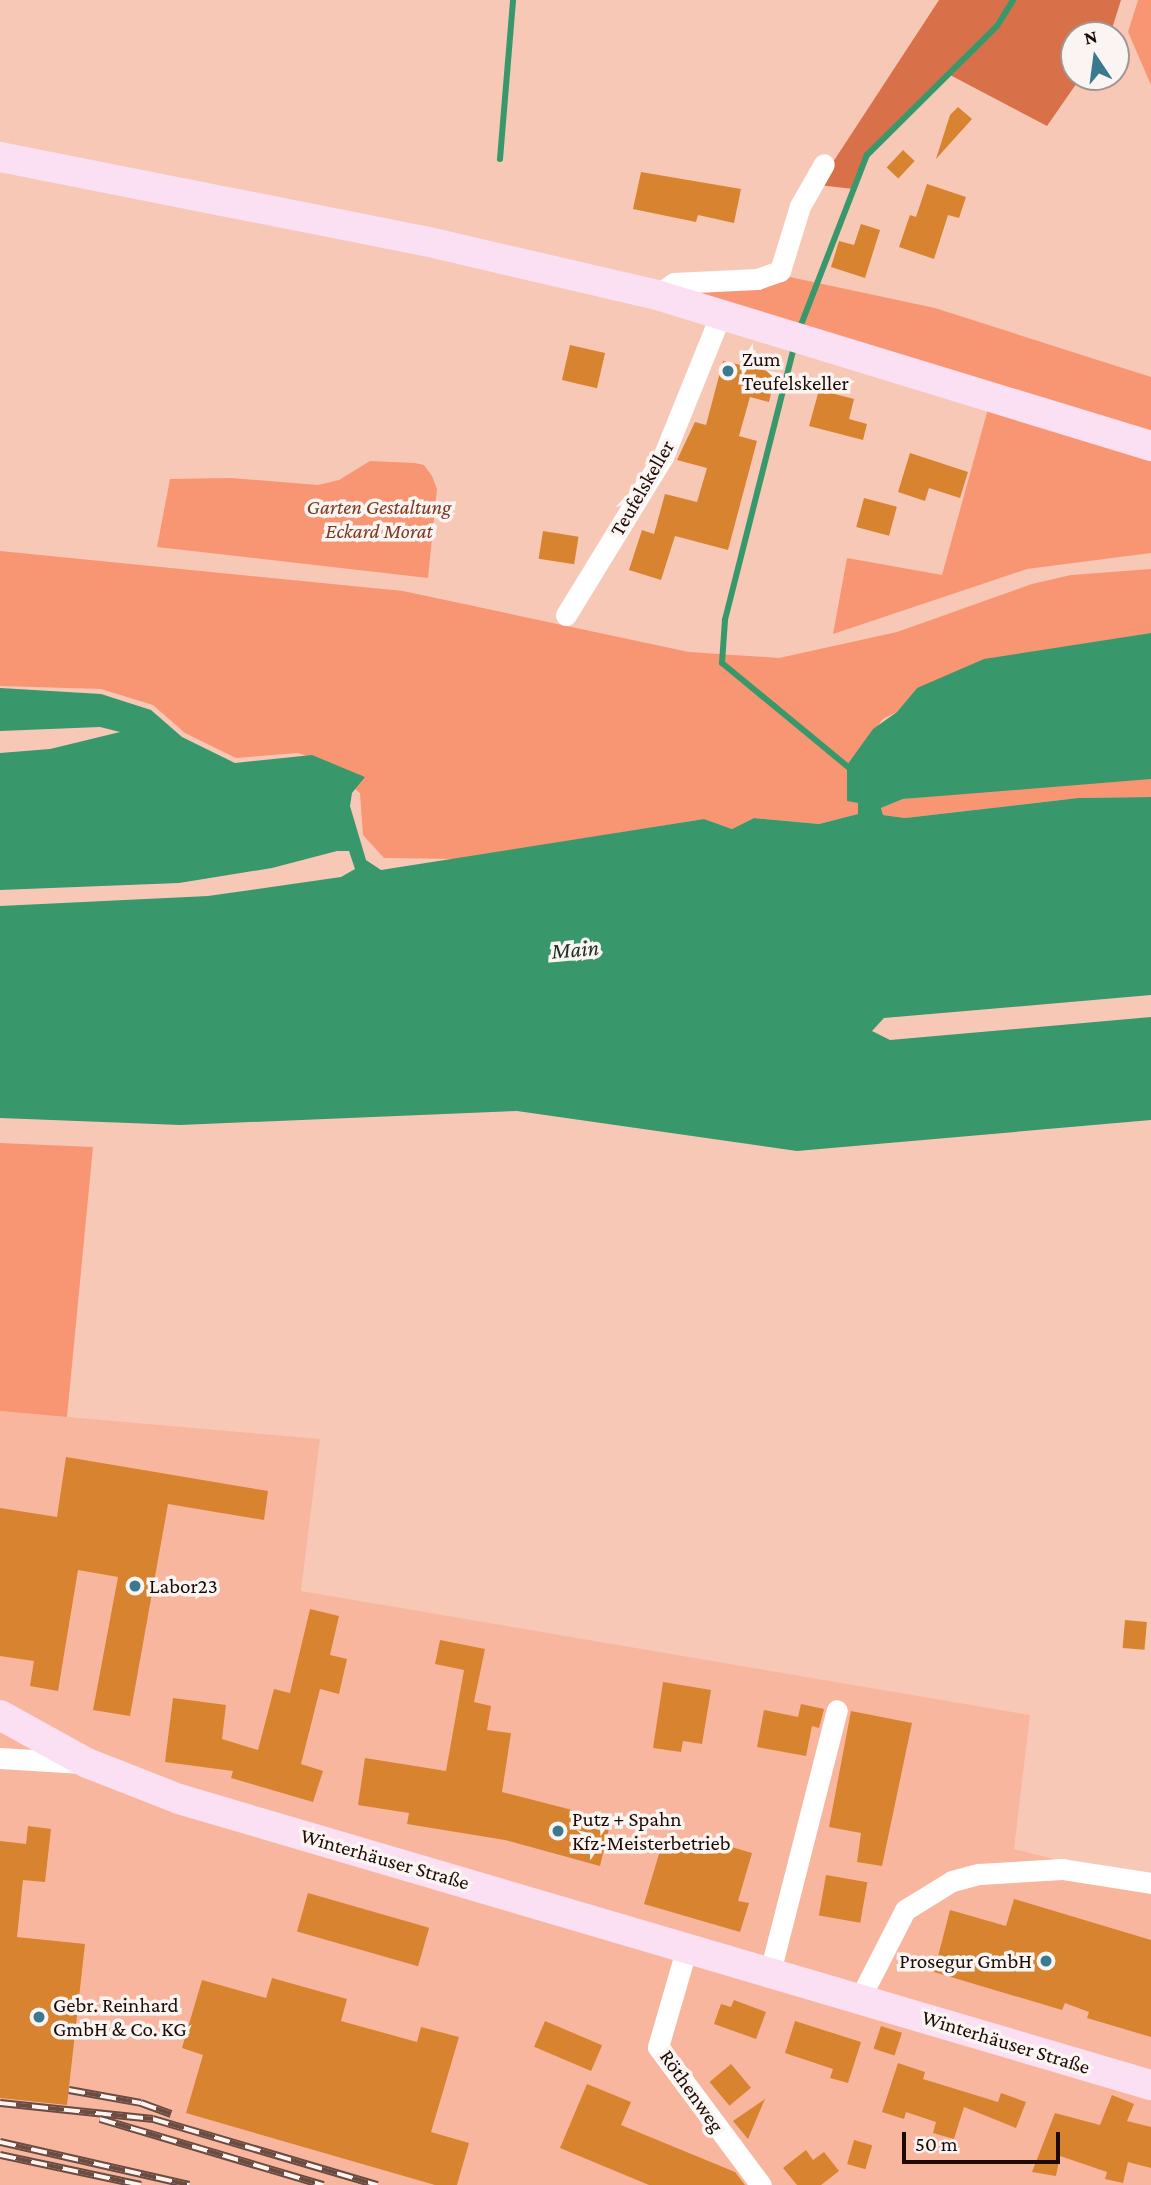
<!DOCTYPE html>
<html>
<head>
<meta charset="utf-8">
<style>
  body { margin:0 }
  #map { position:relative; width:1151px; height:2185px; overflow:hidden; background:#f8c8b7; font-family:"Crimson Pro",serif }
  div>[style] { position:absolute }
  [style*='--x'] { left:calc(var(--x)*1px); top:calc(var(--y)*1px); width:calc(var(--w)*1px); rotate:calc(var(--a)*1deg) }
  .built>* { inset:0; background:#f9b69e }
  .green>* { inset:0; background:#f89673 }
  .forest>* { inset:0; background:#d8704a }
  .water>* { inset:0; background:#38986c }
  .stream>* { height:6px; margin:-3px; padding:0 3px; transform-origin:3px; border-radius:3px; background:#38986c }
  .building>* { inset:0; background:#d88330; transform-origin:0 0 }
  .street>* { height:21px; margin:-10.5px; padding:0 10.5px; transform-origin:10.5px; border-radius:10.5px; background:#fff }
  .secondary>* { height:30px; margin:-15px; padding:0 15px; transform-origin:15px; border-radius:15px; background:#fbdff2 }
  .rail>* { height:8px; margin-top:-4px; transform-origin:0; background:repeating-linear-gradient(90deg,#faf4f2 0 16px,#6a4c42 0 32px); box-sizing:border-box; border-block:2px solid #6a4c42 }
  .dots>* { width:19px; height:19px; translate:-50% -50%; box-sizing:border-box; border:4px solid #faf4f2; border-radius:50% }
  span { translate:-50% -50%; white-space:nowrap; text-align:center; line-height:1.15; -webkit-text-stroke:7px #faf4f2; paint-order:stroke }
  .poi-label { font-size:21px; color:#1e0a04 }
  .left { translate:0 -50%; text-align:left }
  .right { translate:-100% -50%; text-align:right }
  .street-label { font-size:21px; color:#1e0a04 }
  .park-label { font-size:21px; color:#7d391f; font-style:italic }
  .water-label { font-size:23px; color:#192e23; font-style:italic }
  .north { position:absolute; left:1060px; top:21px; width:70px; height:70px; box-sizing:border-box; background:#faf4f2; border:2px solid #a29693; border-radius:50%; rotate:347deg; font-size:19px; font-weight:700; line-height:28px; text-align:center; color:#1e0a04 }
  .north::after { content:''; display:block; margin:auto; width:24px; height:32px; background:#3a7a8e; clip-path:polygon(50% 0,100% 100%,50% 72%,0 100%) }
  .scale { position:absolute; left:902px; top:2132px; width:158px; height:32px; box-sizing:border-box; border:4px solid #1e0a04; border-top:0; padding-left:9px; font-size:21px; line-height:24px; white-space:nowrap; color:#1e0a04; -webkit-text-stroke:5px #faf4f2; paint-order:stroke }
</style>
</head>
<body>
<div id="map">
  <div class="built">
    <i style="clip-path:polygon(0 1411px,320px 1439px,301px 1591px,1030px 1715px,1014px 1849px,1151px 1883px,1151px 2185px,0 2185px)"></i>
  </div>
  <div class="green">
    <i style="clip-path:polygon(1138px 0,1151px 0,1151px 85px,1128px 32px)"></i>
    <i style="clip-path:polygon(785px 276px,935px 308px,1151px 377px,1151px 438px,695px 300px,697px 288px)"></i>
    <i style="clip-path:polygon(989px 405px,1151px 458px,1151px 553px,1027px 569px,833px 634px,847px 558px,942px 575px)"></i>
    <i style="clip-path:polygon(370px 461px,415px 463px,424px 465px,432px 476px,437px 489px,428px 578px,157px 547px,170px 479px,231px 478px,318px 485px,339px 480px)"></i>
    <i style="clip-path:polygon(0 551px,403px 591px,689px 652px,779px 658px,897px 632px,1032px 584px,1071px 575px,1151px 569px,1151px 633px,1071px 646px,917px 688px,897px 712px,883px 719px,847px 765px,847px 800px,858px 803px,858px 814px,819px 824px,754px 818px,732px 829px,704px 819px,456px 859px,384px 858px,363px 835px,360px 793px,324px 762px,298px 753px,236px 758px,185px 733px,153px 705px,101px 689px,0 686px)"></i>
    <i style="clip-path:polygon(1119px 779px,1151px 779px,1151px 797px,1078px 798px,905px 818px,883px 815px,881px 808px,903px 799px)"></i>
    <i style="clip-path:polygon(0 1143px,93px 1147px,67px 1417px,0 1411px)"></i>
  </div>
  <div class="forest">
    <i style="clip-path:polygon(939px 0,1121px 0,1110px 35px,1074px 35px,1074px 77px,1081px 77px,1047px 126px,950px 75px,867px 156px,854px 189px,818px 185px)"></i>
  </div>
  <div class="water">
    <i style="clip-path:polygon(1151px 633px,1151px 779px,903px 799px,881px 808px,883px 815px,905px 818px,1078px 798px,1151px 797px,1151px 995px,884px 1018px,872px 1031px,890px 1040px,1151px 1017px,1151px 1120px,797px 1151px,517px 1111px,180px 1125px,0 1118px,0 906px,208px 896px,341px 877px,355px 869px,349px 851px,337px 851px,272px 868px,179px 883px,0 890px,0 753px,50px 749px,120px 732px,100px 727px,0 731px,0 688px,101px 694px,151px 710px,182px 737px,235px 763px,312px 755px,365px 777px,352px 793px,350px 806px,366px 860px,381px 870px,704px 819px,732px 829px,754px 818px,819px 824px,858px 814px,858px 803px,847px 801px,847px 765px,873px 729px,897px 712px,917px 688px,984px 659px)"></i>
  </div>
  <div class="stream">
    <i style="--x:500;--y:159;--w:160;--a:-85.3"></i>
    <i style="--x:799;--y:330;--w:188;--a:-68.8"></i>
    <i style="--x:867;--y:155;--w:183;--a:-44.8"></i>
    <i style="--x:997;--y:26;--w:31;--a:-58"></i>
    <i style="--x:794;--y:347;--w:282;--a:104.2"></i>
    <i style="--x:725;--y:620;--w:43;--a:94"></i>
    <i style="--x:722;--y:663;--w:171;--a:39.5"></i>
  </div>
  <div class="building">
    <i style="clip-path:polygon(958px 107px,972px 119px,936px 159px,950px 115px)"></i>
    <i style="left:903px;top:150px;width:16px;height:24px;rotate:43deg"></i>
    <i style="clip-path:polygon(641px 172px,741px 189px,734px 223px,698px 215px,696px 222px,633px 209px)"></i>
    <i style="clip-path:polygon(927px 184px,966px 197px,959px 218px,948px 215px,934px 259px,899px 247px,910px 215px,916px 217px)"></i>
    <i style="clip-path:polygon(861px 224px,880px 230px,865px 278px,831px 267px,839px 241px,854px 245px)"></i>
    <i style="left:570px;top:345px;width:36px;height:36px;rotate:13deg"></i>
    <i style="clip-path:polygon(723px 361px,776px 373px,769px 402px,750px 397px,739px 436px,757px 441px,728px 550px,675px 536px,661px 580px,629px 570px,642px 530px,654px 534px,665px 494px,697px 502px,707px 468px,677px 460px,695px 422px,706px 425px)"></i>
    <i style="clip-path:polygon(819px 390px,854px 399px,849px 419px,867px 424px,863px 440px,809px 426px)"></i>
    <i style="clip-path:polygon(910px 453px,968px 472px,960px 498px,929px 488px,925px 501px,898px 492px)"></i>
    <i style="left:864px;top:498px;width:34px;height:30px;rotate:15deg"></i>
    <i style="left:543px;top:531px;width:36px;height:28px;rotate:9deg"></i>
    <i style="clip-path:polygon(66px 1457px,268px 1491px,264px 1520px,168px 1504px,130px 1716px,93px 1710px,118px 1577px,78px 1570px,58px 1691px,30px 1686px,34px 1661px,0 1656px,0 1508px,57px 1517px)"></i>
    <i style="clip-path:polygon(310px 1609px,339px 1616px,330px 1655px,347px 1659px,339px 1694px,320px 1689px,301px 1764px,323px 1771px,313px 1802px,231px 1778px,233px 1771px,165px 1762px,173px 1698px,226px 1705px,222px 1739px,258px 1750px,274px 1689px,290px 1693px)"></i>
    <i style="left:1125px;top:1620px;width:22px;height:28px;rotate:5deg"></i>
    <i style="clip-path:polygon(440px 1640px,485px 1649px,474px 1702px,491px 1706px,487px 1730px,511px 1733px,502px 1792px,611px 1820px,600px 1866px,505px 1840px,407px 1824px,409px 1813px,358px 1805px,365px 1758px,446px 1771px,464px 1670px,435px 1664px)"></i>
    <i style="clip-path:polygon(663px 1682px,711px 1690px,702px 1744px,683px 1741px,681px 1752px,653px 1748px)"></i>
    <i style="clip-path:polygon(801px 1704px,824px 1709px,819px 1728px,812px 1726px,806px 1756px,757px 1747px,764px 1710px,798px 1717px)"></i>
    <i style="clip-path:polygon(851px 1711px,912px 1723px,882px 1866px,857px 1862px,861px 1833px,829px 1827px)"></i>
    <i style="clip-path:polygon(28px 1826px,51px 1829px,45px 1882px,23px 1880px,17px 1937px,85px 1944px,67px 2105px,0 2098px,0 1841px,26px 1844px)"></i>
    <i style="clip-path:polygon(697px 1837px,752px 1853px,738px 1901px,749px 1903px,740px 1932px,644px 1904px,662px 1844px,692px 1853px)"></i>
    <i style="left:826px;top:1875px;width:42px;height:41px;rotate:10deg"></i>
    <i style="left:308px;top:1893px;width:126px;height:40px;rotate:16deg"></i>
    <i style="clip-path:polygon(1014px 1899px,1151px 1940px,1151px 2037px,1087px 2018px,1089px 2012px,1065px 2003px,1062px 2010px,934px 1972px,950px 1910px,1006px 1926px)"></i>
    <i style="clip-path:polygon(272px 1978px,347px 1999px,341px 2021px,417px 2042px,421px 2027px,459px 2037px,431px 2132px,469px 2143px,457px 2185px,435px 2185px,186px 2113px,203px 2055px,182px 2048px,202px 1980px,266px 1998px)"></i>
    <i style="clip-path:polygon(734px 2000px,766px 2012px,756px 2039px,714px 2024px,721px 2004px,731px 2007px)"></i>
    <i style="left:545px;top:2021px;width:62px;height:28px;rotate:23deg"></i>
    <i style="clip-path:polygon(795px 2021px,861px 2042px,848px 2083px,830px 2078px,833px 2069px,785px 2053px)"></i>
    <i style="left:881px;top:2026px;width:22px;height:24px;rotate:18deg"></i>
    <i style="clip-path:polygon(898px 2063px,925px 2072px,923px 2079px,998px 2102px,1001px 2093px,1026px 2102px,1016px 2128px,964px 2107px,954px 2139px,933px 2133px,936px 2122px,906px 2112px,904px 2119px,882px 2112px)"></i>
    <i style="left:731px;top:2064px;width:31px;height:28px;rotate:50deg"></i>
    <i style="clip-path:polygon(587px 2084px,631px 2102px,621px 2125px,735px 2172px,745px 2185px,649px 2185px,560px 2148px)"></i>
    <i style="clip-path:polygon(1112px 2095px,1134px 2104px,1127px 2121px,1151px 2127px,1151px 2168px,1128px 2162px,1123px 2183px,1105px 2179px,1107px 2172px,1060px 2156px,1056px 2176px,1032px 2172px,1055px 2113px,1100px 2125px)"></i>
    <i style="clip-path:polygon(765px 2099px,748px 2139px,733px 2121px)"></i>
    <i style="left:854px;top:2140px;width:19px;height:25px;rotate:16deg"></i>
    <i style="clip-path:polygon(806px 2150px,813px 2160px,824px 2152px,839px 2171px,821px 2185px,797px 2185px,783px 2168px)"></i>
  </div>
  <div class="street">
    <i style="--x:657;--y:295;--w:21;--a:-35"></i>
    <i style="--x:674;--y:283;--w:83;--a:-2.8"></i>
    <i style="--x:757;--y:279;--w:24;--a:-19"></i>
    <i style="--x:780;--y:271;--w:68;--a:-72.9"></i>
    <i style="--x:800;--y:206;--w:48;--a:-60.3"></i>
    <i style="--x:566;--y:615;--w:185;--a:-58.5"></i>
    <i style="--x:663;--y:457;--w:152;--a:-68"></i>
    <i style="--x:0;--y:1758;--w:82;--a:3.5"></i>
    <i style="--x:687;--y:1947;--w:104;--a:106.2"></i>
    <i style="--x:658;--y:2047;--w:172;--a:53.3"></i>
    <i style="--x:770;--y:1972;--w:270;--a:-75.7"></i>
    <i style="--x:860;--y:1998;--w:99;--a:-62.9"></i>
    <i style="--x:905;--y:1910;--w:55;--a:-31.7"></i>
    <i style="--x:952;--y:1881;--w:28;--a:-15"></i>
    <i style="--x:979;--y:1874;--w:83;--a:-3.4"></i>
    <i style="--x:1062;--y:1869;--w:90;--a:8.9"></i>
  </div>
  <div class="secondary">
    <i style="--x:0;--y:157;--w:433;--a:11.2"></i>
    <i style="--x:425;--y:241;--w:238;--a:13.1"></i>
    <i style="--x:657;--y:295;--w:517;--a:17"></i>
    <i style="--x:0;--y:1715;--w:99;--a:28.9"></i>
    <i style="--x:87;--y:1763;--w:99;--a:21.4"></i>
    <i style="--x:179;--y:1799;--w:1013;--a:16.4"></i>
  </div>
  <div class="rail">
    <i style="--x:69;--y:2090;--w:73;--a:10.2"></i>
    <i style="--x:141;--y:2103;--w:32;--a:20"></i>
    <i style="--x:0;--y:2103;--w:154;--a:6"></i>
    <i style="--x:153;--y:2119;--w:234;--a:16.4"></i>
    <i style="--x:100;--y:2119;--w:233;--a:16.5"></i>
    <i style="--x:0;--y:2142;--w:194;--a:12.8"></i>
    <i style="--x:0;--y:2155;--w:144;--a:12"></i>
  </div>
  <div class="dots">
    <i style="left:728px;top:371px;background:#3a7a8e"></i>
    <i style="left:135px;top:1586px;background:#3a7a8e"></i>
    <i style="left:558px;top:1831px;background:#3a7a8e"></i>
    <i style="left:1046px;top:1961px;background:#3a7a8e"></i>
    <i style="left:39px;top:2017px;background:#3a7a8e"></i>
  </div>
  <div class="poi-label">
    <span class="left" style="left:742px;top:371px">Zum<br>Teufelskeller</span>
    <span class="left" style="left:149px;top:1586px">Labor23</span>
    <span class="left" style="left:572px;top:1831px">Putz + Spahn<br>Kfz-Meisterbetrieb</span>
    <span class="right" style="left:1032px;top:1961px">Prosegur GmbH</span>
    <span class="left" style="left:53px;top:2017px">Gebr. Reinhard<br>GmbH &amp; Co. KG</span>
  </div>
  <div class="street-label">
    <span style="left:642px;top:488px;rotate:-60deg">Teufelskeller</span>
    <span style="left:385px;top:1859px;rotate:16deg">Winterhäuser Straße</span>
    <span style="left:1006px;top:2042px;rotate:17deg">Winterhäuser Straße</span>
    <span style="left:692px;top:2091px;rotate:55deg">Röthenweg</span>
  </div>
  <div class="park-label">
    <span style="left:379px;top:519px">Garten Gestaltung<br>Eckard Morat</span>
  </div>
  <div class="water-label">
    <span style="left:575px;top:949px;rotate:-5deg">Main</span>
  </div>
  <div class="north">N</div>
  <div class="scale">50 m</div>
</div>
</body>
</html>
